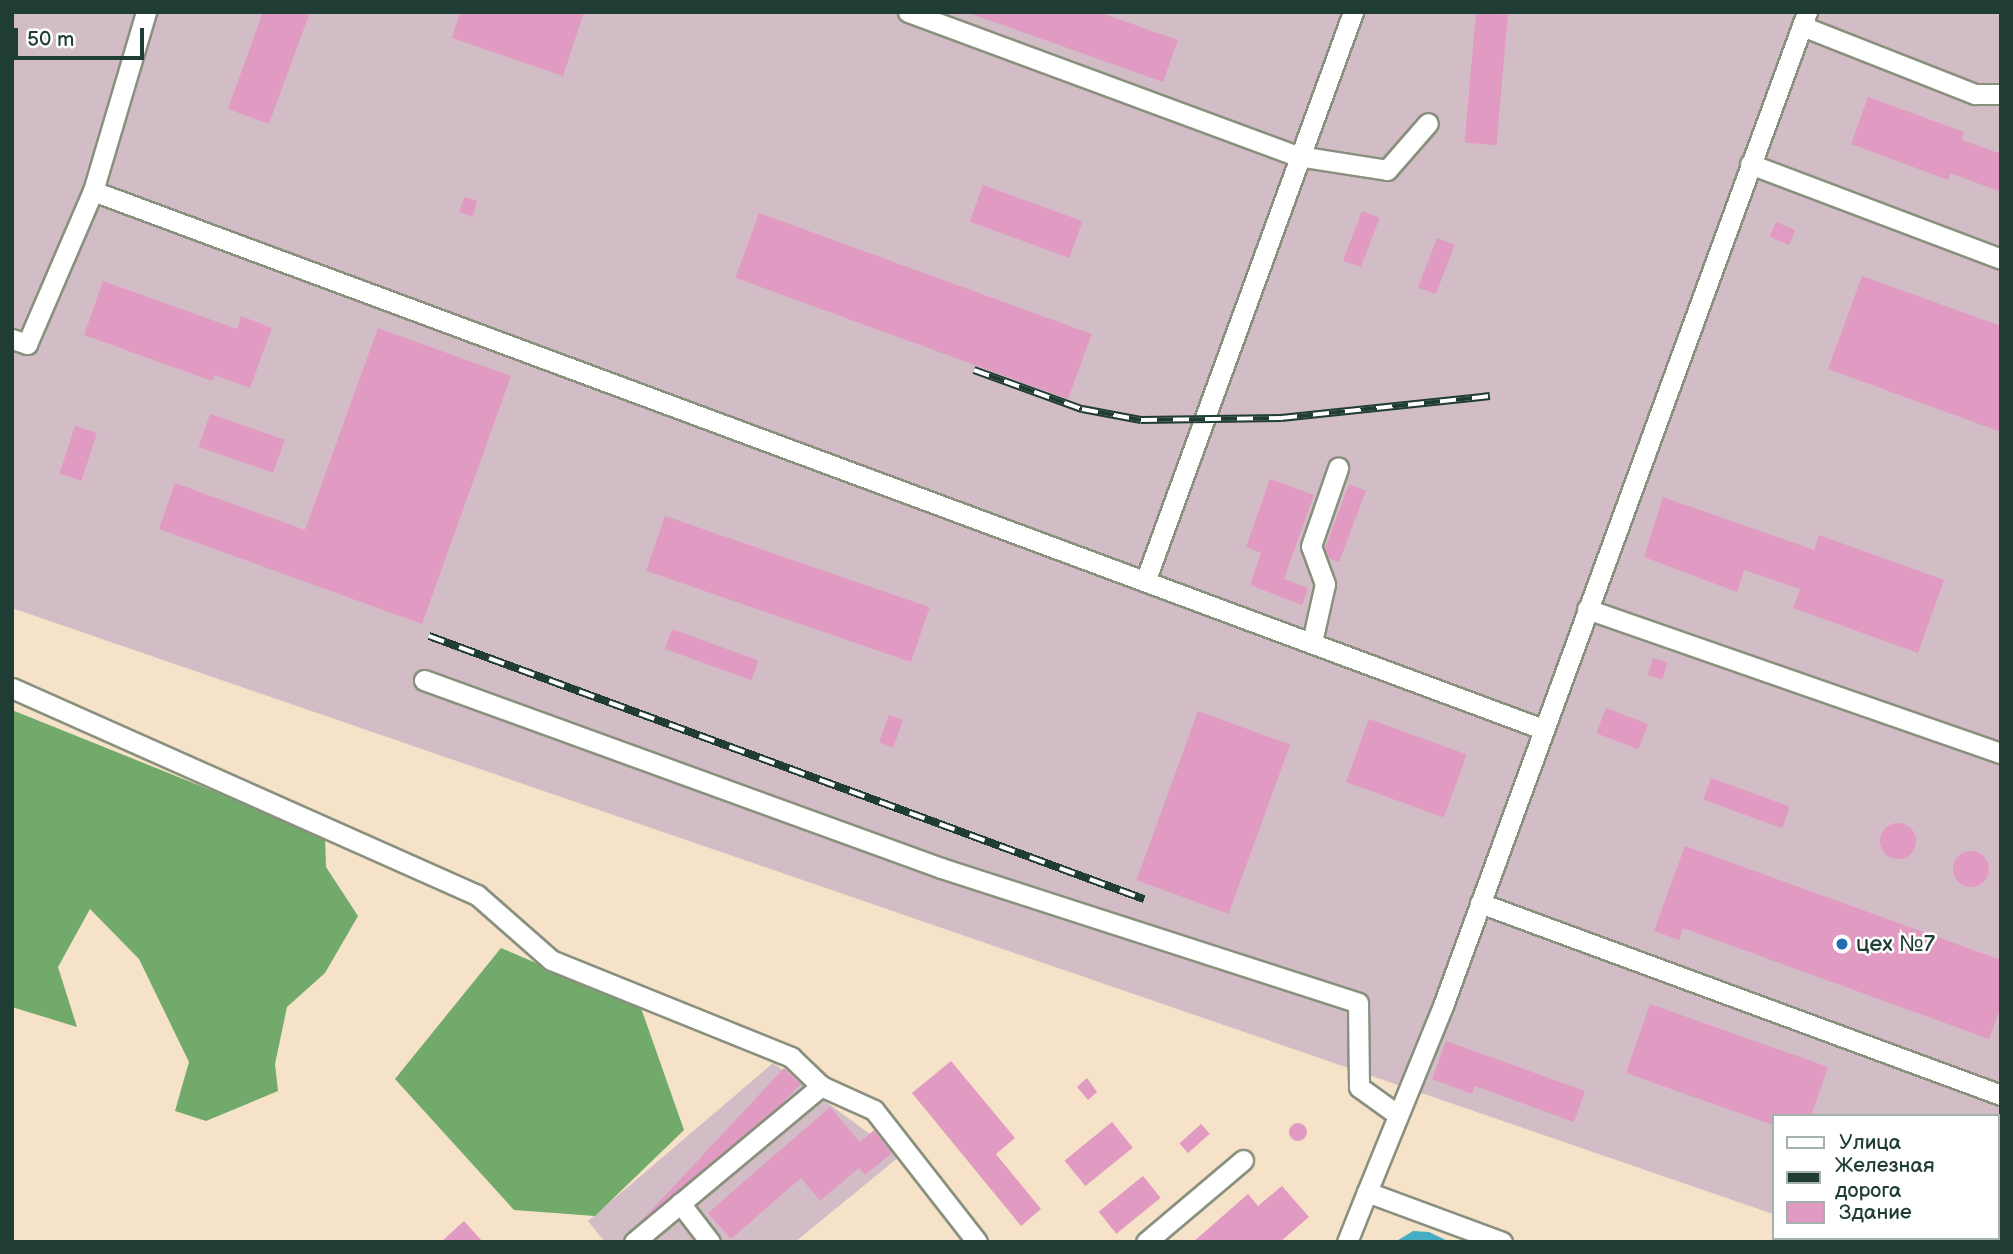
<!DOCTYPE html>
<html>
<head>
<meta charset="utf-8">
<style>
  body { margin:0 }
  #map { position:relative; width:2013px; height:1254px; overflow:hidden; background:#f5e2c8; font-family:"Balsamiq Sans",sans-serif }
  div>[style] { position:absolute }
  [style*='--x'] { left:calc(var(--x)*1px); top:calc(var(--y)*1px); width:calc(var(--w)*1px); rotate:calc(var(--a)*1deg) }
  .industrial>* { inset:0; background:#d2bdc6 }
  .forest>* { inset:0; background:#71aa6a }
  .water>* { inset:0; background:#43adc3 }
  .building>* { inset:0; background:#e19ac1; transform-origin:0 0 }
  .round { border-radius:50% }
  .roads { filter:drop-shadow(2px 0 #8a907e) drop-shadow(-2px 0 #8a907e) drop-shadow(0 2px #8a907e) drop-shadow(0 -2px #8a907e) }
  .minor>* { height:19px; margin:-9.5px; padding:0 9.5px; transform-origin:9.5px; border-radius:9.5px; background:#fff }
  .rail>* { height:8px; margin-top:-4px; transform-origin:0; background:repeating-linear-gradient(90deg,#fff 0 16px,#1f3d34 0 32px); box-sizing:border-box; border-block:2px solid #1f3d34 }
  .dots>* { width:19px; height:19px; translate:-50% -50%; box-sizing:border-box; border:4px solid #fff; border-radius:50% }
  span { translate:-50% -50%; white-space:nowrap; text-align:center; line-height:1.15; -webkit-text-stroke:5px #fff; paint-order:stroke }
  .poi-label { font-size:23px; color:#1f3d34 }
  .left { translate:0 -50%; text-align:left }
  .frame { position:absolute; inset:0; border:14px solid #1f3d34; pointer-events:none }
  .legend { position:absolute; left:1772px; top:1114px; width:228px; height:126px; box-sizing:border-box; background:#fff; border:2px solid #a5b1ae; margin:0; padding:9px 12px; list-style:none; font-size:21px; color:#1f3d34 }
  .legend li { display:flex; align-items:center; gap:14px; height:35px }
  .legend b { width:35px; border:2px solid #a5b1ae }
  .scale { position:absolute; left:14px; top:28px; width:130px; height:32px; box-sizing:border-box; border:4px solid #1f3d34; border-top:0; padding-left:9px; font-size:21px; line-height:24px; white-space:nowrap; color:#1f3d34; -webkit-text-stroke:5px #fff; paint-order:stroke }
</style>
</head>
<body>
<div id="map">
  <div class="industrial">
    <i style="clip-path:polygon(12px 12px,2001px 12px,2001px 1242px,1843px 1238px,1997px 1238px,1997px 1116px,1773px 1116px,1773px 1214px,12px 608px)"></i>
    <i style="clip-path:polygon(773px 1063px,900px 1156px,795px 1242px,605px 1242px,588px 1221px)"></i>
  </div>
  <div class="forest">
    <i style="clip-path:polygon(12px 710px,325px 836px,326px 867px,358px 916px,325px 973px,287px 1007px,275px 1064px,278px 1091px,206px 1121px,175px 1111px,189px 1062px,139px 959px,90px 909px,58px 967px,77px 1027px,12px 1007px)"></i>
    <i style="clip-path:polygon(501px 948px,641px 1008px,684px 1130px,595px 1216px,514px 1210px,395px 1079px)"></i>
  </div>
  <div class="water">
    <i style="clip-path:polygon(1413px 1231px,1429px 1232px,1450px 1242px,1395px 1242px)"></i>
  </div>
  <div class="building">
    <i style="clip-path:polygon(263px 12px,310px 12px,269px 124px,228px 109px)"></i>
    <i style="clip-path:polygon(460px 12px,584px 12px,563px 76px,452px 38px)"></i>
    <i style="clip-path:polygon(966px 12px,1098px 12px,1178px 40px,1163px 82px)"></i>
    <i style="left:1476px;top:12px;width:32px;height:131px;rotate:5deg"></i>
    <i style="clip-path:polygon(1868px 97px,1964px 132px,1962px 140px,2001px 154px,2001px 192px,1950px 173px,1948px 180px,1851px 144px)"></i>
    <i style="left:983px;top:185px;width:106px;height:39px;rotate:20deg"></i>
    <i style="left:464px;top:197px;width:14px;height:16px;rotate:17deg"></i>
    <i style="left:1362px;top:211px;width:19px;height:53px;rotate:21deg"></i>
    <i style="left:759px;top:213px;width:354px;height:69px;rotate:20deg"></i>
    <i style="left:1776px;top:222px;width:21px;height:16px;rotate:23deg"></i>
    <i style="left:1437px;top:238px;width:19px;height:53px;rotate:21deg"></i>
    <i style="clip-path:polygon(1862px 276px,2001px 326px,2001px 432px,1828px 369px)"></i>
    <i style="clip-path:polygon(103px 281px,237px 329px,241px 316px,272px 328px,250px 388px,215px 375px,212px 381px,84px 335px)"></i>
    <i style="clip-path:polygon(378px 328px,511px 376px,422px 624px,159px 529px,175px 483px,305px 530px)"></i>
    <i style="left:210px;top:414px;width:79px;height:35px;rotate:19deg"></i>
    <i style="left:75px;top:426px;width:23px;height:50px;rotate:18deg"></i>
    <i style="clip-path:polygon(1270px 479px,1314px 495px,1284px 579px,1308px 588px,1302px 605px,1250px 585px,1261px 553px,1246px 547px)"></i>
    <i style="clip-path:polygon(1349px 484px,1366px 491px,1339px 562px,1329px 558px,1325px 548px)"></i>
    <i style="clip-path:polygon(1663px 497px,1814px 550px,1819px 535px,1944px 580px,1918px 653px,1793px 608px,1800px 589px,1744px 570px,1737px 592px,1644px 557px)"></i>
    <i style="left:665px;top:516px;width:280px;height:58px;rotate:19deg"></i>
    <i style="left:672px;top:629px;width:92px;height:21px;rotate:20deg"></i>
    <i style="left:1653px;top:658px;width:15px;height:18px;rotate:16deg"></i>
    <i style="left:1606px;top:708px;width:45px;height:27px;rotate:21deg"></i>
    <i style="left:1198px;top:711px;width:98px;height:180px;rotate:20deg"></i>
    <i style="left:889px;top:715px;width:15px;height:29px;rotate:20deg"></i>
    <i style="left:1369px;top:719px;width:104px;height:67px;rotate:20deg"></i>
    <i style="left:1711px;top:778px;width:84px;height:23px;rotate:20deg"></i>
    <i class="round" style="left:1880px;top:823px;width:36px;height:36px"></i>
    <i style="clip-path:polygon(1685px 846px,2001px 960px,2001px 1006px,1989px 1039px,1683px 928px,1679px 940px,1654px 931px)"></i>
    <i class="round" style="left:1953px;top:851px;width:36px;height:36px"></i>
    <i style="clip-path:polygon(1650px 1004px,1828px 1067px,1811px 1116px,1773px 1116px,1773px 1125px,1626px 1073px)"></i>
    <i style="clip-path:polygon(1446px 1041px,1585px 1091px,1574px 1122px,1475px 1086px,1472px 1094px,1432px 1079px)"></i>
    <i style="clip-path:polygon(951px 1061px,1015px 1138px,996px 1154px,1041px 1209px,1021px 1226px,912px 1093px)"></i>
    <i style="left:784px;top:1068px;width:23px;height:224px;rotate:43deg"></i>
    <i style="clip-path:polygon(1087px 1078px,1097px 1092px,1088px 1100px,1077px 1087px)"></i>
    <i style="clip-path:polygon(830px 1107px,860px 1142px,874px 1130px,892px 1153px,865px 1175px,859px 1168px,820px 1201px,801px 1178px,731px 1239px,708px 1213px)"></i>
    <i style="left:1112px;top:1122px;width:33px;height:61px;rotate:51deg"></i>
    <i class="round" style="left:1289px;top:1123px;width:18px;height:18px"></i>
    <i style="left:1201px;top:1124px;width:13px;height:29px;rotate:48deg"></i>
    <i style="left:1143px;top:1176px;width:28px;height:57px;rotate:51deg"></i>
    <i style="clip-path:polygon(1282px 1186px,1309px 1217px,1280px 1242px,1193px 1242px,1248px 1194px,1258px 1206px)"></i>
    <i style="clip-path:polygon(464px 1221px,483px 1242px,441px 1242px)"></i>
  </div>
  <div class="roads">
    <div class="minor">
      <i style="--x:908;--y:12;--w:416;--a:20.3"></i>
      <i style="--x:1298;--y:156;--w:90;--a:8.9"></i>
      <i style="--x:1387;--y:170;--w:62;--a:-48.9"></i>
      <i style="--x:1802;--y:26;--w:186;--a:21.5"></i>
      <i style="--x:1975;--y:94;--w:26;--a:0"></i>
      <i style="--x:1750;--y:164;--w:268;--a:20.7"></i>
      <i style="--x:93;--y:191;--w:1547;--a:20.36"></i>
      <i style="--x:12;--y:339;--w:16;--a:18"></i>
      <i style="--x:27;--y:344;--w:167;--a:-66.7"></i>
      <i style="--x:93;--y:191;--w:187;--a:-73.5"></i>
      <i style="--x:1146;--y:579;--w:604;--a:-69.94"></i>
      <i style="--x:1587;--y:609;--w:438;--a:19.2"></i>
      <i style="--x:1312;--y:642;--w:59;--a:-77.4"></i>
      <i style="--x:1325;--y:584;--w:40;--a:-110.2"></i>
      <i style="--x:1311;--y:546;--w:83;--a:-70.9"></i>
      <i style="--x:424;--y:680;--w:550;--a:19.98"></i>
      <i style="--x:941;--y:868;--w:438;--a:17.9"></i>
      <i style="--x:1358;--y:1003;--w:84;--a:89.3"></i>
      <i style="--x:1359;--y:1087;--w:48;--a:35.7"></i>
      <i style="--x:12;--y:688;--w:509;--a:24"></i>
      <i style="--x:477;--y:895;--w:98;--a:41.3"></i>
      <i style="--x:551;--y:960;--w:259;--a:22"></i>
      <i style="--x:791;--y:1057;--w:42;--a:44"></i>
      <i style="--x:821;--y:1086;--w:58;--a:24.4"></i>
      <i style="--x:874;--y:1110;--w:167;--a:52"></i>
      <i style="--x:1480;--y:903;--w:555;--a:20.23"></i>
      <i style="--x:1367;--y:1192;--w:204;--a:-67.8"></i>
      <i style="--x:1444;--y:1003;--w:1055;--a:-69.88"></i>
      <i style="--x:680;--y:1203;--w:49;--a:52.4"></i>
      <i style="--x:634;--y:1242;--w:244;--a:-39.8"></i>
      <i style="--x:1146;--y:1242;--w:127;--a:-40.2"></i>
      <i style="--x:1347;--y:1242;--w:54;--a:-68.2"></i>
      <i style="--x:1367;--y:1192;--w:144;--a:20.3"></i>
    </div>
  </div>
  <div class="rail">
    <i style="--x:974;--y:370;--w:115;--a:19.9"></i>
    <i style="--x:1082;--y:409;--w:60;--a:10.6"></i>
    <i style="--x:1141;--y:420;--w:140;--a:-0.8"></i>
    <i style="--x:1281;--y:418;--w:210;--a:-6"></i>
    <i style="--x:429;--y:636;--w:762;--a:20.2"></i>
  </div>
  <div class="dots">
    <i style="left:1842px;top:944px;background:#1f6fb2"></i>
  </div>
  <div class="poi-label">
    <span class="left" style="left:1856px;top:944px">цех №7</span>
  </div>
  <div class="frame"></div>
  <ul class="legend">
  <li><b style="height:9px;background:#fff"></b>Улица</li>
  <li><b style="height:9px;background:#1f3d34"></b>Железная дорога</li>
  <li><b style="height:19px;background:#e19ac1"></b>Здание</li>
  </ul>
  <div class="scale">50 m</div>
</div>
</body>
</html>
